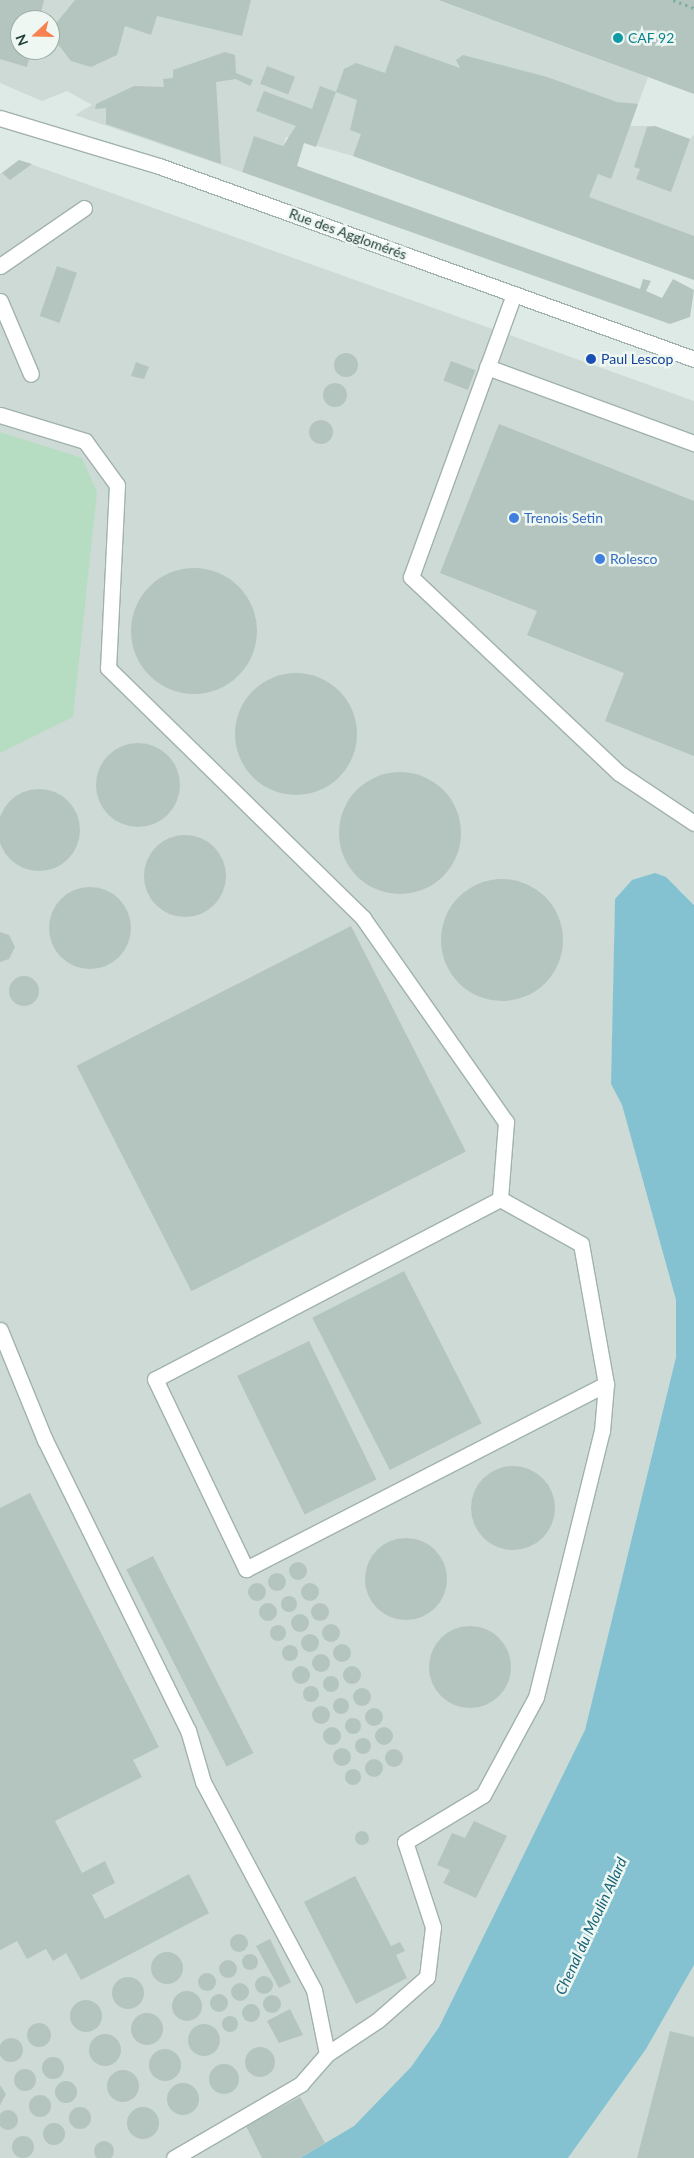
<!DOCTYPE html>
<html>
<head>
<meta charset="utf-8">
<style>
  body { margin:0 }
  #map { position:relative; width:694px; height:2158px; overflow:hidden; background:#deeae6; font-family:Lato,sans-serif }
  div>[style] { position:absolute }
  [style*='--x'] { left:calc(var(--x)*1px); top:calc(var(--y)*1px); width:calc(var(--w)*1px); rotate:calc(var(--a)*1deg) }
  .built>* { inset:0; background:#cddad5 }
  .green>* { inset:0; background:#b6ddc2 }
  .water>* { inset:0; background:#84c2d2 }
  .building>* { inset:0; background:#b4c5bf; transform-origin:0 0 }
  .round { border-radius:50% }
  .path>* { height:3px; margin-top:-1.5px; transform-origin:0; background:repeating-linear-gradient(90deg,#7eafa2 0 2.5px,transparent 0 6.5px) }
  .roads { filter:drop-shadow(1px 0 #a1b2ad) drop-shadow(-1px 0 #a1b2ad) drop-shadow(0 1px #a1b2ad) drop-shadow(0 -1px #a1b2ad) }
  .service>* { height:15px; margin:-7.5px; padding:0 7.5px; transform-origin:7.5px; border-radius:7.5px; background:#fff }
  .minor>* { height:15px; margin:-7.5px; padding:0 7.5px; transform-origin:7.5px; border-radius:7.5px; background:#fff }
  .dots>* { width:14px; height:14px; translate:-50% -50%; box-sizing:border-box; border:2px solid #eff7f3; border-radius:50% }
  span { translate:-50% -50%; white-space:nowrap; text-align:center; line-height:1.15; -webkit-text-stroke:5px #eff7f3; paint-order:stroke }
  .culture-label { font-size:14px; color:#0d838f }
  .left { translate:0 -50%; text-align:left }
  .street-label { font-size:14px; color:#1f3b35 }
  .transit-label { font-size:14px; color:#164399 }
  .shop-label { font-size:14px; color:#366cbe }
  .water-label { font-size:15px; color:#186377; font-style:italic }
  .north { position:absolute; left:10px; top:10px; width:50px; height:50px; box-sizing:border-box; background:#eff7f3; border:1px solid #9caca7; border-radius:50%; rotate:249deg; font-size:14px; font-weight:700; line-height:20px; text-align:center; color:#1f3b35 }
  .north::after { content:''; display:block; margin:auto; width:18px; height:22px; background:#f68151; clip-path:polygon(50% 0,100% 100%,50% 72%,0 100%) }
</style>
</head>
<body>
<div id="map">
  <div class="built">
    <i style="clip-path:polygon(evenodd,0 0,437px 0,648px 77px,630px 126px,655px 126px,690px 139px,694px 135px,694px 280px,353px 156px,286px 137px,283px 146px,254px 136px,242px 172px,75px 115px,92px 105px,67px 91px,42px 101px,0 83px,0 0,20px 20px,50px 20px,50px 50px,20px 50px,20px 20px)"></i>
    <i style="clip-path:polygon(19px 160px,694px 401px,694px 905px,680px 890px,632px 880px,615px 899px,613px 1010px,611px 1084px,622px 1105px,676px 1300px,676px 1357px,585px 1731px,439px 2027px,411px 2067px,354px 2126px,300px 2158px,0 2158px,0 174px)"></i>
    <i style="clip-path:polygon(694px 1965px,694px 2158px,568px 2158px,646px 2049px)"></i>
  </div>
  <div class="green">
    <i style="clip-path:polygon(0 432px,82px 458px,97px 492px,73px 717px,0 753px)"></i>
  </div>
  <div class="water">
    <i style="clip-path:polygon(655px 873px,666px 877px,694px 905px,694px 1965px,646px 2049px,568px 2158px,300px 2158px,354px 2126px,411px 2067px,439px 2027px,585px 1730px,676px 1357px,676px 1300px,622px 1105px,611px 1084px,615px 899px,632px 880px)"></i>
  </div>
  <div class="building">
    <i style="clip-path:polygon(0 0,44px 0,39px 20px,20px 20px,20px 50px,31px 50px,27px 67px,0 59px)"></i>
    <i style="clip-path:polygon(75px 0,251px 0,242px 36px,157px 16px,151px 35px,125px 26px,117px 55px,91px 67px,71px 61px,57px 43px,57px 22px)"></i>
    <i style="clip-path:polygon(438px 0,694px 0,694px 94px,648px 77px)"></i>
    <i style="clip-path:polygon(395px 45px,460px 68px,456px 60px,463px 55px,547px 77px,617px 102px,638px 104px,611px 179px,598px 174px,589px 197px,694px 236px,694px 280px,353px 156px,361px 134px,350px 130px,357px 100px,336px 92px,344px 69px,356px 63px,385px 73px)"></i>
    <i style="clip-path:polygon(225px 52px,235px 55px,236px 73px,253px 80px,250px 86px,236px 79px,216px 82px,221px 164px,106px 124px,106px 108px,95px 109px,96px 104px,134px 86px,164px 87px,163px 79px,173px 78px,173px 70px)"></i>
    <i style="left:267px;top:66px;width:30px;height:19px;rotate:21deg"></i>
    <i style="clip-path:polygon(320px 86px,336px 92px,316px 147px,304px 143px,297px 166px,640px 289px,643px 279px,651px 281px,646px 291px,662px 298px,673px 279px,694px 290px,690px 317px,670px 324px,242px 172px,254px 136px,283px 146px,296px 126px,256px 111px,264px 91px,312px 109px)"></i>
    <i style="clip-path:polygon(655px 126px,690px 139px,671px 192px,636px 179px,640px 169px,634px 167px,647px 127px)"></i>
    <i style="clip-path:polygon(19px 160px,32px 164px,10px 180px,2px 173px)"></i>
    <i style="left:57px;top:266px;width:21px;height:53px;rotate:19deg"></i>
    <i class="round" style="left:334px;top:353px;width:24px;height:24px"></i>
    <i style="left:451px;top:361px;width:26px;height:21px;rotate:21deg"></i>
    <i style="clip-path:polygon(136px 362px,149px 367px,144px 379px,131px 376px)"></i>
    <i class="round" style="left:323px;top:383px;width:24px;height:24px"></i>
    <i class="round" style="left:309px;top:420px;width:24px;height:24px"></i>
    <i style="clip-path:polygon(499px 424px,694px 501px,694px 756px,605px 721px,624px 673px,527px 635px,537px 611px,440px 573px)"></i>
    <i class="round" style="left:131px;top:568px;width:126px;height:126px"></i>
    <i class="round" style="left:235px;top:673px;width:122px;height:122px"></i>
    <i class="round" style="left:96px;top:743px;width:84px;height:84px"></i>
    <i class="round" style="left:339px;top:772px;width:122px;height:122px"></i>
    <i class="round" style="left:-2px;top:789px;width:82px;height:82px"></i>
    <i class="round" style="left:144px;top:835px;width:82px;height:82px"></i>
    <i class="round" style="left:441px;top:879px;width:122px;height:122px"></i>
    <i class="round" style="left:49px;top:887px;width:82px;height:82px"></i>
    <i style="left:351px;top:926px;width:253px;height:308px;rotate:63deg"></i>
    <i style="clip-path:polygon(0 932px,9px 935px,15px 947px,9px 959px,0 962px)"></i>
    <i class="round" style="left:9px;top:976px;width:30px;height:30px"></i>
    <i style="left:404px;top:1271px;width:171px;height:103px;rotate:63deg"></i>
    <i style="left:309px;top:1341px;width:154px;height:80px;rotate:64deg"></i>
    <i class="round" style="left:471px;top:1466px;width:84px;height:84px"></i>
    <i style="clip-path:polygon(30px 1493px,159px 1747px,133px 1760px,142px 1777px,55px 1821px,82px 1873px,105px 1861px,115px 1883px,92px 1895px,105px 1919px,189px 1874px,209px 1913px,81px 1980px,66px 1953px,53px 1961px,46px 1949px,27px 1959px,17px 1941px,0 1950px,0 1508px)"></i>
    <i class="round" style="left:365px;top:1538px;width:82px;height:82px"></i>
    <i style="left:153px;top:1556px;width:221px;height:30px;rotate:63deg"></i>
    <i class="round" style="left:289px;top:1562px;width:18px;height:18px"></i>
    <i class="round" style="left:268px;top:1573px;width:18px;height:18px"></i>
    <i class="round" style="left:301px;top:1583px;width:18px;height:18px"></i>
    <i class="round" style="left:248px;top:1583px;width:18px;height:18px"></i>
    <i class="round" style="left:281px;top:1596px;width:16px;height:16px"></i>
    <i class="round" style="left:311px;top:1603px;width:18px;height:18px"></i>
    <i class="round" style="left:259px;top:1603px;width:18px;height:18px"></i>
    <i class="round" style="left:291px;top:1614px;width:18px;height:18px"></i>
    <i class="round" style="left:322px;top:1624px;width:18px;height:18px"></i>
    <i class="round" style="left:270px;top:1625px;width:16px;height:16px"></i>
    <i class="round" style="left:429px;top:1626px;width:82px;height:82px"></i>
    <i class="round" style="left:301px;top:1634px;width:18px;height:18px"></i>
    <i class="round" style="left:333px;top:1644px;width:18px;height:18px"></i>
    <i class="round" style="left:282px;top:1645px;width:16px;height:16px"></i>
    <i class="round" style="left:312px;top:1654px;width:18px;height:18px"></i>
    <i class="round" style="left:343px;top:1666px;width:18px;height:18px"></i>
    <i class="round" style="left:292px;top:1666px;width:18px;height:18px"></i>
    <i class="round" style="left:323px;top:1676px;width:16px;height:16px"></i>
    <i class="round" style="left:303px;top:1686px;width:16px;height:16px"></i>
    <i class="round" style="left:353px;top:1688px;width:18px;height:18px"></i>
    <i class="round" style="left:333px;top:1698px;width:16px;height:16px"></i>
    <i class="round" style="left:312px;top:1706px;width:18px;height:18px"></i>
    <i class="round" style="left:365px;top:1708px;width:18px;height:18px"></i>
    <i class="round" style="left:345px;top:1718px;width:16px;height:16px"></i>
    <i class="round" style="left:375px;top:1727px;width:18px;height:18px"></i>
    <i class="round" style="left:323px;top:1727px;width:18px;height:18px"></i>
    <i class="round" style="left:355px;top:1738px;width:16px;height:16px"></i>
    <i class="round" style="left:333px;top:1748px;width:18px;height:18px"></i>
    <i class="round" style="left:385px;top:1749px;width:18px;height:18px"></i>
    <i class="round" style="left:365px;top:1759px;width:18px;height:18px"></i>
    <i class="round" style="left:345px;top:1769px;width:16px;height:16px"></i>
    <i style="clip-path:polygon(474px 1821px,507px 1836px,476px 1898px,443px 1883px,450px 1870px,437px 1865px,452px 1833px,465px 1838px)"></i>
    <i class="round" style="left:355px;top:1831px;width:14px;height:14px"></i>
    <i style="clip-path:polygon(355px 1876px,391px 1946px,400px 1942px,405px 1951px,396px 1955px,407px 1978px,356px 2004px,304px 1902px)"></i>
    <i class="round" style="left:230px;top:1934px;width:18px;height:18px"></i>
    <i style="clip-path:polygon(270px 1939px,291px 1982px,279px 1988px,256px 1946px)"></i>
    <i class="round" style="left:151px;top:1952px;width:32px;height:32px"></i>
    <i class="round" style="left:242px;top:1954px;width:16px;height:16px"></i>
    <i class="round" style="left:219px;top:1960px;width:18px;height:18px"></i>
    <i class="round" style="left:198px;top:1973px;width:18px;height:18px"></i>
    <i class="round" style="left:255px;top:1976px;width:18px;height:18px"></i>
    <i class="round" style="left:112px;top:1977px;width:32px;height:32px"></i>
    <i class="round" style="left:231px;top:1983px;width:18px;height:18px"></i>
    <i class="round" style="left:172px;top:1991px;width:30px;height:30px"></i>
    <i class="round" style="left:210px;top:1994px;width:18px;height:18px"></i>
    <i class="round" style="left:263px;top:1995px;width:18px;height:18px"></i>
    <i class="round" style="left:70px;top:2000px;width:32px;height:32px"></i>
    <i class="round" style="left:242px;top:2004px;width:18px;height:18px"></i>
    <i style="clip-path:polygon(290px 2009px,303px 2035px,279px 2043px,267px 2021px)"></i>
    <i class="round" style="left:131px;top:2013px;width:32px;height:32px"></i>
    <i class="round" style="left:222px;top:2016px;width:16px;height:16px"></i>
    <i class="round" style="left:27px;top:2023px;width:24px;height:24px"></i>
    <i class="round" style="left:188px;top:2024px;width:32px;height:32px"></i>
    <i style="clip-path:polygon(670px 2031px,694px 2037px,694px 2158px,637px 2158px)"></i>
    <i class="round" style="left:89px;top:2034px;width:32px;height:32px"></i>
    <i class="round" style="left:-1px;top:2038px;width:24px;height:24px"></i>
    <i class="round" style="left:245px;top:2047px;width:30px;height:30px"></i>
    <i class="round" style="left:149px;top:2049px;width:32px;height:32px"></i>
    <i class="round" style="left:42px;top:2057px;width:22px;height:22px"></i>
    <i class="round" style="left:209px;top:2064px;width:30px;height:30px"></i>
    <i class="round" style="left:14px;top:2069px;width:22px;height:22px"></i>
    <i class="round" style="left:107px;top:2070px;width:32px;height:32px"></i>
    <i class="round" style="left:55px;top:2081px;width:22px;height:22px"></i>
    <i class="round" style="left:167px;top:2083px;width:32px;height:32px"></i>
    <i style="clip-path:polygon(0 2085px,6px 2094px,0 2105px)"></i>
    <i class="round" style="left:29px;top:2095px;width:22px;height:22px"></i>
    <i style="clip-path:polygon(300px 2097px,325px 2143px,300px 2158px,262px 2158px,246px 2126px)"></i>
    <i class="round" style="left:69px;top:2107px;width:22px;height:22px"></i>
    <i class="round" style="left:127px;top:2107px;width:32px;height:32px"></i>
    <i class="round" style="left:-2px;top:2110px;width:20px;height:20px"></i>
    <i class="round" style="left:43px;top:2123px;width:22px;height:22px"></i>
    <i class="round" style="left:12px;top:2136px;width:22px;height:22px"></i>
    <i class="round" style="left:94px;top:2141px;width:20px;height:20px"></i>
  </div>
  <div class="path">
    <i style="--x:673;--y:0;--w:22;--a:21"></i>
  </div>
  <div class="roads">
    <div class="service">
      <i style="--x:0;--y:266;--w:102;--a:-34.6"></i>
      <i style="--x:514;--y:294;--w:301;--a:110"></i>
      <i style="--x:411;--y:577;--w:286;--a:43.3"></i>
      <i style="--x:619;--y:773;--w:90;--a:33.7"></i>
      <i style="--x:0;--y:301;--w:79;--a:67"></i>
      <i style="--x:487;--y:367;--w:221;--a:20.2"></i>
      <i style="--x:0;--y:415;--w:89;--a:17"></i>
      <i style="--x:85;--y:441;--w:54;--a:54"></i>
      <i style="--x:117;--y:485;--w:183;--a:92.8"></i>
      <i style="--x:108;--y:668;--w:357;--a:44.4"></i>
      <i style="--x:363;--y:918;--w:249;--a:55"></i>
      <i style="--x:506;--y:1122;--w:77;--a:94.5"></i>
      <i style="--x:500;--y:1199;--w:389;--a:152.4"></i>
      <i style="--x:155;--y:1379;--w:211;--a:64.4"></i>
      <i style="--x:246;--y:1569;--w:405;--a:-27.2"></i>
      <i style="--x:606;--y:1384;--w:142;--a:-100.1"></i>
      <i style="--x:581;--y:1244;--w:93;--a:-150.9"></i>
      <i style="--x:0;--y:1330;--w:119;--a:67.8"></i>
      <i style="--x:45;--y:1440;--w:323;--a:63.8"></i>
      <i style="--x:188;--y:1730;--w:54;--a:73.9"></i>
      <i style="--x:203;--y:1782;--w:236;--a:61.9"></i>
      <i style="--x:314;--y:1990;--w:65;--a:78.5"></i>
      <i style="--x:327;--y:2054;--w:40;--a:131"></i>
      <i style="--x:301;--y:2084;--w:147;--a:149.8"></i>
      <i style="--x:327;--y:2054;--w:61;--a:-33.7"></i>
      <i style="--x:378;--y:2020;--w:65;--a:-41.3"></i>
      <i style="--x:427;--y:1977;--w:50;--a:-83.2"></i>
      <i style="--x:433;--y:1927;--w:89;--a:-108.2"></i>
      <i style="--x:405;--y:1842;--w:91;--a:-31.1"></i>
      <i style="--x:483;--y:1795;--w:111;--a:-61.6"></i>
      <i style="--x:536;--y:1697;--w:274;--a:-76.1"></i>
      <i style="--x:602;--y:1431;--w:47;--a:-85.1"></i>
    </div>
    <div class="minor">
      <i style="--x:0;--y:118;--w:166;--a:16.8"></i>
      <i style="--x:159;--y:166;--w:569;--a:19.84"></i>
    </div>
  </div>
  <div class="dots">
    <i style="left:618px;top:38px;background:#0f9aa8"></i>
    <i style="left:591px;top:359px;background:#1a4fb4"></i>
    <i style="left:514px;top:518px;background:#3f7fe0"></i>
    <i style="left:600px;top:559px;background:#3f7fe0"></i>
  </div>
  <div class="culture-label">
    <span class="left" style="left:628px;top:38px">CAF 92</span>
  </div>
  <div class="street-label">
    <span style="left:348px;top:234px;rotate:20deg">Rue des Agglomérés</span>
  </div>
  <div class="transit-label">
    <span class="left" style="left:601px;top:359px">Paul Lescop</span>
  </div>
  <div class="shop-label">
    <span class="left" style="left:524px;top:518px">Trenois Setin</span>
    <span class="left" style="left:610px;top:559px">Rolesco</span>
  </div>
  <div class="water-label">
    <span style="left:591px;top:1926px;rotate:-65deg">Chenal du Moulin Allard</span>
  </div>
  <div class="north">N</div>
</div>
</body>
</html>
